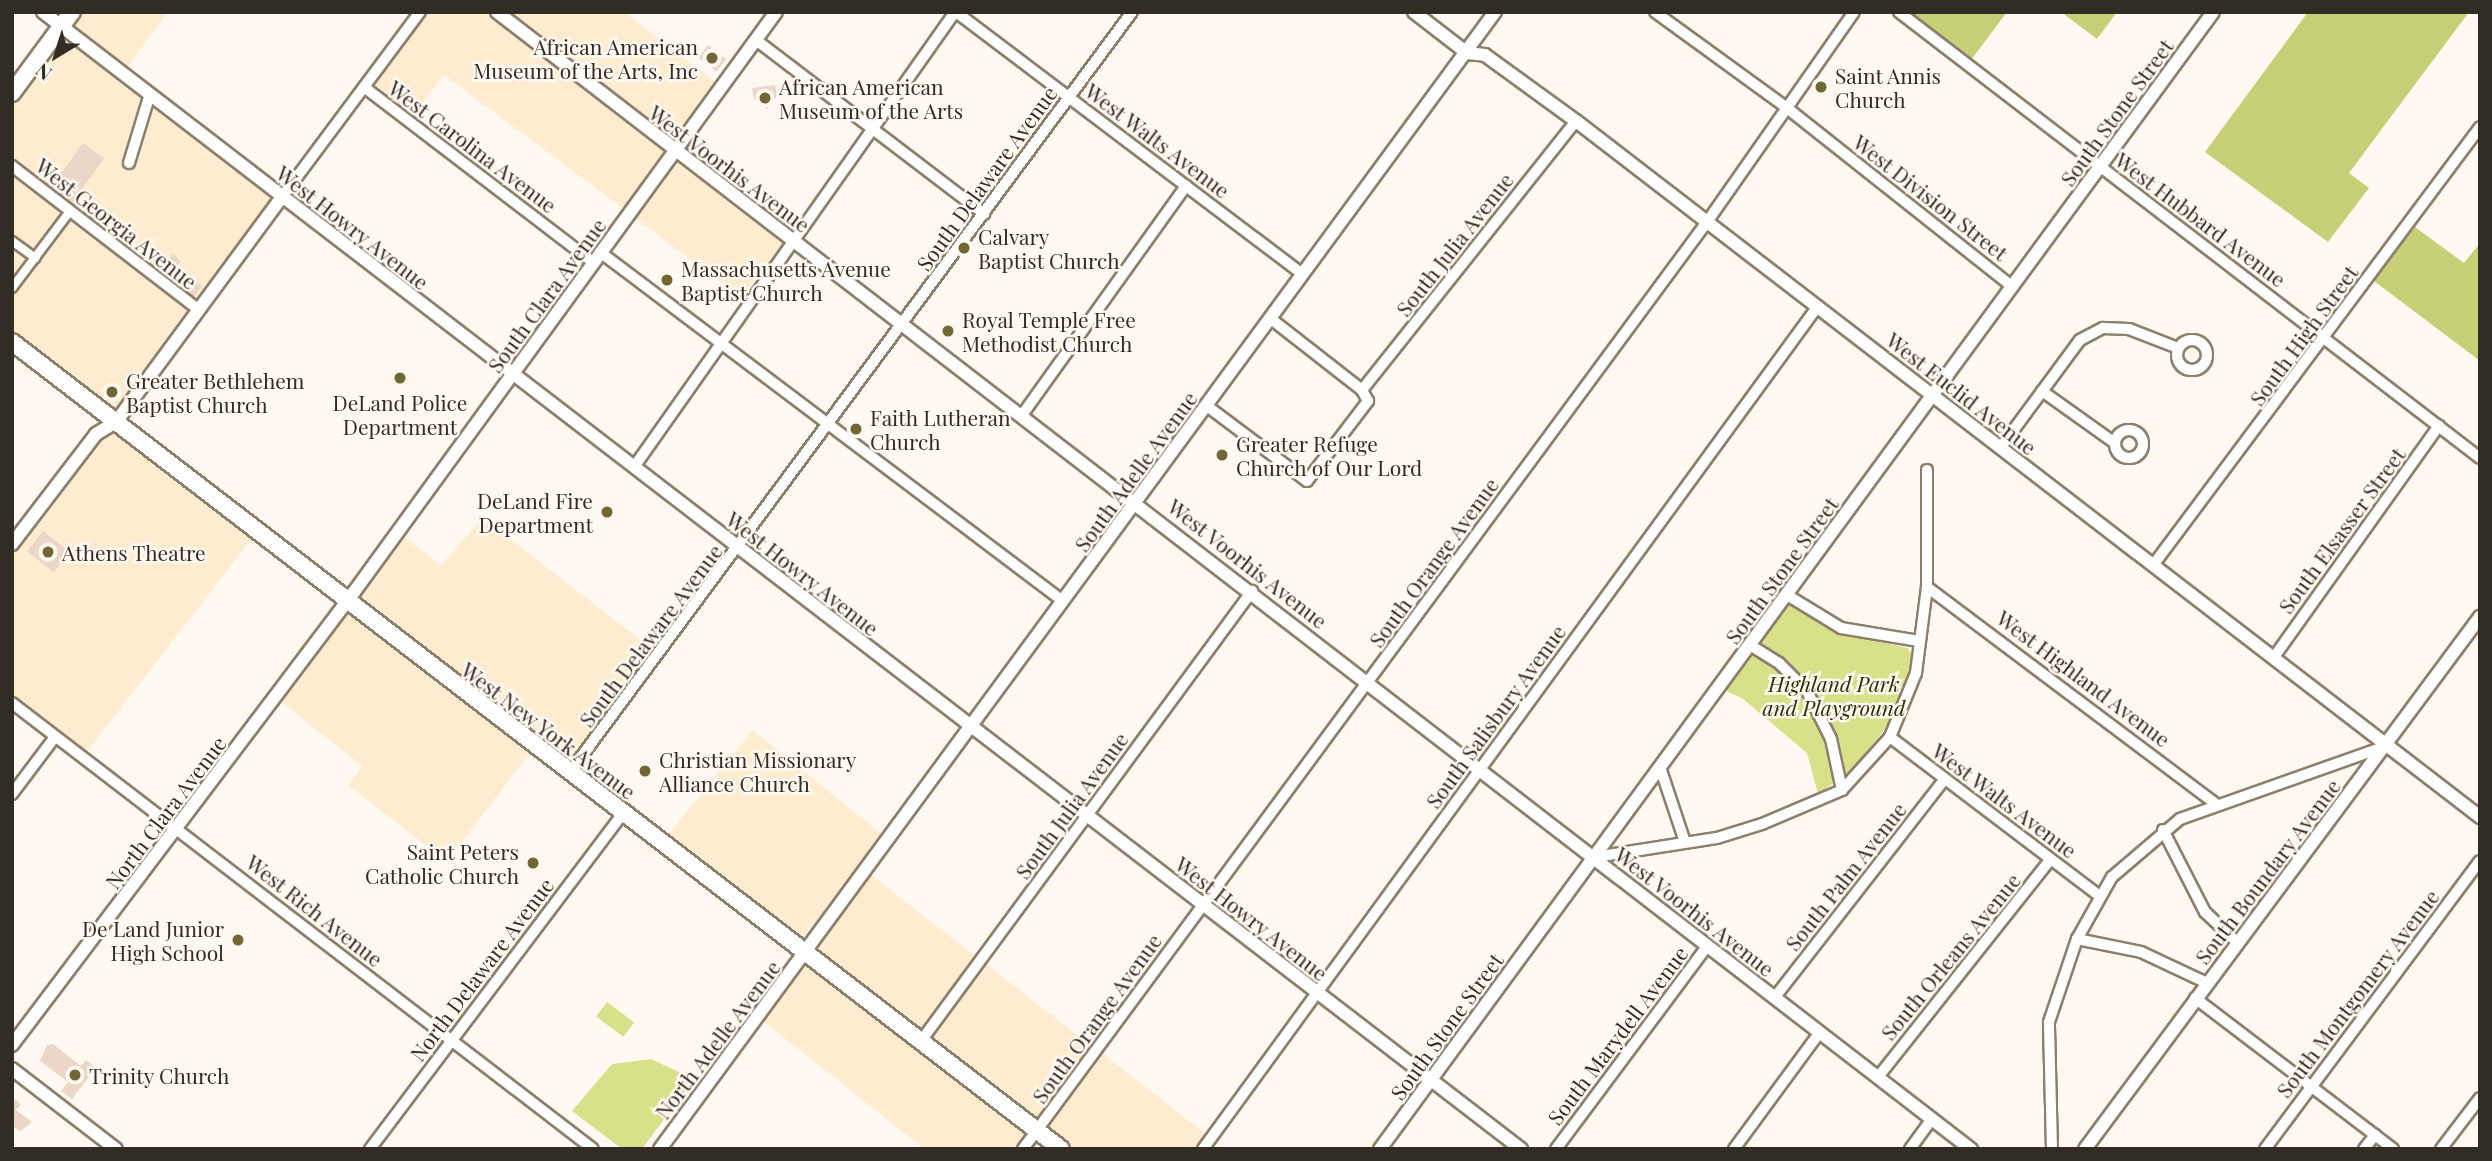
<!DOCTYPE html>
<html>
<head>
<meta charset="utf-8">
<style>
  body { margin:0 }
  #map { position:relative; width:2492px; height:1161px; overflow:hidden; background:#fff9f1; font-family:"Playfair Display",serif }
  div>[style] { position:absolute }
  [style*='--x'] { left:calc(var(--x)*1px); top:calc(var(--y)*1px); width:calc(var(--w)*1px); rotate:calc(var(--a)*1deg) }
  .built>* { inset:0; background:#feecd1; transform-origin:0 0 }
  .green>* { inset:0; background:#d8e08a; transform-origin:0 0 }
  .forest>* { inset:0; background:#c7cf77 }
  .building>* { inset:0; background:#ecd6c8; transform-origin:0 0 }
  .roads { filter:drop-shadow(2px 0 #8c806d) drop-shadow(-2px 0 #8c806d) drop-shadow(0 2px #8c806d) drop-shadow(0 -2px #8c806d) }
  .pedestrian>* { height:8px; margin:-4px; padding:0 4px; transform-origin:4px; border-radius:4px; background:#fff }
  .minor>* { height:10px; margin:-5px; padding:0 5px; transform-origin:5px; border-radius:5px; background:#fff }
  .minor>.ring { margin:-5px; padding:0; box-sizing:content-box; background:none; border:10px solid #fff; border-radius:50% }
  .tertiary>* { height:12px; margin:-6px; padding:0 6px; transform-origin:6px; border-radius:6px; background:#fff }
  .primary>* { height:16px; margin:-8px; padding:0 8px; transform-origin:8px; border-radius:8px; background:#fff }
  .dots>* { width:19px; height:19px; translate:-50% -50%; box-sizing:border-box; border:4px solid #fff9f1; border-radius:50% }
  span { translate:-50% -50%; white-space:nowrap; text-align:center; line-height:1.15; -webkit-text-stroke:5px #fff9f1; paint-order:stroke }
  .poi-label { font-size:21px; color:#312c24 }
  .right { translate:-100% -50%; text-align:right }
  .left { translate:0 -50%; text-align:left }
  .street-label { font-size:21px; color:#312c24 }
  .park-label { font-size:21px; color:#2b2e07; font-style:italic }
  .frame { position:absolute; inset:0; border:14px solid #312c24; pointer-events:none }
  .north { position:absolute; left:21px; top:21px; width:70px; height:70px; -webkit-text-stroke:5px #fff9f1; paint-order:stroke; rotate:218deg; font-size:19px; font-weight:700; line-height:28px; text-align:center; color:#312c24 }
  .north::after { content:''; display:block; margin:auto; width:24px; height:32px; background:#312c24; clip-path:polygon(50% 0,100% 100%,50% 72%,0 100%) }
</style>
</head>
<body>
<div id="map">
  <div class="built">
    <i style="clip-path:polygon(78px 12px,168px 12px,126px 69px,69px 25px)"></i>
    <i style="clip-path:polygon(426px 12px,488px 12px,667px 152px,625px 210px,444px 75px,412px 117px,371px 85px)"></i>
    <i style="clip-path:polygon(506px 12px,624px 12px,718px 84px,674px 143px)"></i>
    <i style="clip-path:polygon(62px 34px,143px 96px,123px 168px,133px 168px,151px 102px,275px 198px,198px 302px,12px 159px,12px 101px)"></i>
    <i style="left:675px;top:158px;width:137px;height:72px;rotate:37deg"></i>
    <i style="clip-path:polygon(12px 173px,192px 311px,116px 415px,12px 335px)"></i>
    <i style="clip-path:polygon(115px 428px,254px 536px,86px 753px,12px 696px,12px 553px,100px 438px)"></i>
    <i style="clip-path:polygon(483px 518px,656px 652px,570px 765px,354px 600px,401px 535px,441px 565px)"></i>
    <i style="clip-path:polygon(347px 609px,532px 750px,447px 862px,348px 785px,362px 766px,279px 700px)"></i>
    <i style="left:753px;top:730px;width:169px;height:139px;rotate:39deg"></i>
    <i style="left:870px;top:874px;width:135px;height:96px;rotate:38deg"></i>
    <i style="clip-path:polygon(806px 960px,1030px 1131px,1017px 1149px,924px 1149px,762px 1020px)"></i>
    <i style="left:985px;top:963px;width:136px;height:95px;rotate:38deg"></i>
    <i style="clip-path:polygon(1101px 1052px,1207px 1135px,1197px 1149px,1070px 1149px,1044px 1128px)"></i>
  </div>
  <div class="green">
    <i style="clip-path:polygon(1787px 604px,1840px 633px,1908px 648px,1912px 656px,1912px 672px,1891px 721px,1854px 769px,1818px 794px,1807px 753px,1743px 699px,1722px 689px)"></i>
    <i style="left:607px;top:1002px;width:34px;height:18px;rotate:37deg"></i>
    <i style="clip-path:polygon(651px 1059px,694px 1079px,642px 1149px,622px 1149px,572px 1111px,612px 1064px)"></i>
  </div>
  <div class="forest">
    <i style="clip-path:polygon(1908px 12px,2007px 12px,1971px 60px)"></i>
    <i style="clip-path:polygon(2061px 12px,2117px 12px,2097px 39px)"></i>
    <i style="clip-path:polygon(2308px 12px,2469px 12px,2349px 173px,2369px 188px,2328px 242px,2205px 152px)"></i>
    <i style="clip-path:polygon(2415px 227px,2464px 263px,2480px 243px,2480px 361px,2374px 281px)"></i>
  </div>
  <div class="building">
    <i style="left:708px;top:45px;width:23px;height:16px;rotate:38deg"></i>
    <i style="clip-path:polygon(775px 85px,777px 96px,767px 109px,754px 99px,752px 88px)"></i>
    <i style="left:83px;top:143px;width:26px;height:54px;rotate:36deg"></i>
    <i style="clip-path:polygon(173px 254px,181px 261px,176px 268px,202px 286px,194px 297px,160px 271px)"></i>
    <i style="left:43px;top:531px;width:34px;height:26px;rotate:38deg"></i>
    <i style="clip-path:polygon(53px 1044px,81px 1066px,86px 1060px,96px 1068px,72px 1099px,61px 1091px,68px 1082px,40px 1061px,47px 1045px)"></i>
    <i style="clip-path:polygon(12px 1097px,21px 1104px,16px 1110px,32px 1122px,20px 1131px,12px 1126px)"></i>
  </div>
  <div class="roads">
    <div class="pedestrian">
      <i style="--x:12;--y:241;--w:29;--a:36"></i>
      <i style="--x:12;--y:288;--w:96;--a:-53"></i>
    </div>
    <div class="minor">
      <i style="--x:956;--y:12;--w:435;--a:37.1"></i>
      <i style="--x:1655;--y:12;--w:163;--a:36"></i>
      <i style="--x:1787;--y:108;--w:288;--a:38.4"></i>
      <i style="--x:1899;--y:12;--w:732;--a:37.51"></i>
      <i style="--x:756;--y:40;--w:287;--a:37.3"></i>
      <i style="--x:364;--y:87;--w:288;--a:37.4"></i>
      <i style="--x:129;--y:163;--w:72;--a:-73.1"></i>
      <i style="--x:12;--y:166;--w:236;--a:37.6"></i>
      <i style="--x:282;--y:197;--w:231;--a:-53.3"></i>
      <i style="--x:600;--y:252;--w:580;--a:37.01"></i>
      <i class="ring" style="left:2177px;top:340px;width:20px;height:20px"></i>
      <i style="--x:1362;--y:390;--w:344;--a:-51.5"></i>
      <i style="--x:2042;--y:391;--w:90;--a:35.5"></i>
      <i style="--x:1207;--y:406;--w:125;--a:36.9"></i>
      <i style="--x:1307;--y:481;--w:101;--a:-52.7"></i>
      <i style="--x:1368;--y:401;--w:13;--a:-119"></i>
      <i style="--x:1362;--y:390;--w:117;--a:-142"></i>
      <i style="--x:1022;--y:415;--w:282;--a:-54.4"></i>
      <i class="ring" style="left:2115px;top:430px;width:18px;height:18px"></i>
      <i style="--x:2001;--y:447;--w:133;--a:-53.6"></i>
      <i style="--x:2080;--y:340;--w:26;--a:-28"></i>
      <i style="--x:2103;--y:328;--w:26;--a:2"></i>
      <i style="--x:2129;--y:329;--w:53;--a:21.2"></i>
      <i style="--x:634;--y:467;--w:557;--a:-54.8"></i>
      <i style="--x:2154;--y:564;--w:545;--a:-53.28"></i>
      <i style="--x:1927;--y:587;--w:361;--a:36.9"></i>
      <i style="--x:1787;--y:595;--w:63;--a:31.4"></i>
      <i style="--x:1841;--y:628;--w:79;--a:9.5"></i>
      <i style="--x:1750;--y:645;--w:34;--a:32"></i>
      <i style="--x:1779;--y:663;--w:40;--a:45"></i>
      <i style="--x:1807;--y:691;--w:54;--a:63.4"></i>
      <i style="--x:1831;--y:739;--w:52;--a:77.8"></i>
      <i style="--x:2274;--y:657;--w:284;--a:-54.5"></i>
      <i style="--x:12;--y:703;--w:732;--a:37.51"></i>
      <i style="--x:1890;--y:737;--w:261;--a:37.2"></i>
      <i style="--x:1660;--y:767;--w:79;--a:71.6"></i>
      <i style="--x:570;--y:772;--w:945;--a:-53.52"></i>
      <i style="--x:12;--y:794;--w:71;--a:-53"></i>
      <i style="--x:2163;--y:830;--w:92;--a:62.9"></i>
      <i style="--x:2205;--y:912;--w:44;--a:43.2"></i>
      <i style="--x:1595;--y:857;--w:123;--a:-8.9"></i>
      <i style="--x:1717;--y:838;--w:47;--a:-17.3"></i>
      <i style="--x:1762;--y:824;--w:87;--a:-23"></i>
      <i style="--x:1842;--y:790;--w:72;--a:-47.8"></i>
      <i style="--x:1890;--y:737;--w:69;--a:-67.9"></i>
      <i style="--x:1916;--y:673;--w:87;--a:-82.7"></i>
      <i style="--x:1927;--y:587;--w:117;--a:-90"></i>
      <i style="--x:2077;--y:939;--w:65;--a:11.5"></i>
      <i style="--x:2141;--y:952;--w:73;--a:25.2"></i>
      <i style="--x:1775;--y:997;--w:276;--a:-52.1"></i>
      <i style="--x:2195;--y:998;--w:249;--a:37.3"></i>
      <i style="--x:921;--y:1041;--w:559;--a:-53.66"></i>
      <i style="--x:1878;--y:1077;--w:278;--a:-51.6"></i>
      <i style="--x:370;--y:1149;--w:421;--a:-53"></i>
      <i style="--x:1023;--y:1149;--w:1152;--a:-53.58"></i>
      <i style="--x:1707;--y:222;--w:256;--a:-55"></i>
      <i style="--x:1203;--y:1149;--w:1043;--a:-53.89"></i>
      <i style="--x:1556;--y:1149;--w:254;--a:-53.3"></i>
      <i style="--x:1734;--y:1149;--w:145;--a:-53.7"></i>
      <i style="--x:1910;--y:1149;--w:37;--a:-54"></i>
      <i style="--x:2052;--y:1149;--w:127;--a:-91.4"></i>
      <i style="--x:2049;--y:1022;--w:88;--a:-71.4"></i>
      <i style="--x:2077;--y:939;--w:71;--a:-60.6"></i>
      <i style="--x:2112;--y:877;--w:89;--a:-40.5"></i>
      <i style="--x:2180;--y:819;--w:219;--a:-19.5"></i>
      <i style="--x:2265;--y:1149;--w:359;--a:-53.3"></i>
      <i style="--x:2364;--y:1149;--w:18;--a:-52"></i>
      <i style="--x:2441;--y:1149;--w:64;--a:-52.6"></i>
    </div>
    <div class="tertiary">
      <i style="--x:43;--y:12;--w:1865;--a:37.57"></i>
      <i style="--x:497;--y:12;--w:1862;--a:37.65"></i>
      <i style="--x:1414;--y:12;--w:67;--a:37.7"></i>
      <i style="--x:1467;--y:53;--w:18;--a:6"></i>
      <i style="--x:1485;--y:55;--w:112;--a:36"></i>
      <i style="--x:1576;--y:121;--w:1141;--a:37.59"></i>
      <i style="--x:12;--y:544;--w:138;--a:-52.6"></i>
      <i style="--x:96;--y:434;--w:23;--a:-31"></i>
      <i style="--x:116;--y:422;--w:280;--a:-53.6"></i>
      <i style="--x:12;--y:1045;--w:568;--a:-52.95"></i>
      <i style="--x:354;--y:592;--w:717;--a:-53.96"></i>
      <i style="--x:12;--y:1069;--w:131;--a:37.6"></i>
      <i style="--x:660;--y:1149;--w:1411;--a:-53.71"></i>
      <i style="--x:1380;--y:1149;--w:1409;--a:-53.77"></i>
      <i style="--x:2085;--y:1149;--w:663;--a:-53.41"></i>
    </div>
    <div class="primary">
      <i style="--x:12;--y:93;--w:101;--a:-53.5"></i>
      <i style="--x:12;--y:342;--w:1323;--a:37.57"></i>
    </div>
  </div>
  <div class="dots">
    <i style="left:712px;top:58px;background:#716734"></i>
    <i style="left:1821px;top:87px;background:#716734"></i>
    <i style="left:765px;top:98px;background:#716734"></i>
    <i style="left:964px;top:248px;background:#716734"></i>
    <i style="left:667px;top:280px;background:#716734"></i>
    <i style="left:948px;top:331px;background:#716734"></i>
    <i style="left:400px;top:378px;background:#716734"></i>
    <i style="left:112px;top:392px;background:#716734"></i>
    <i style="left:856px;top:429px;background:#716734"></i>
    <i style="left:1222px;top:455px;background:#716734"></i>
    <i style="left:607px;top:512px;background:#716734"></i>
    <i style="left:48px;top:552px;background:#716734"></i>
    <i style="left:645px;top:771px;background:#716734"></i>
    <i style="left:533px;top:863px;background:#716734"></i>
    <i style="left:238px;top:940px;background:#716734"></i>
    <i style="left:75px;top:1075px;background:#716734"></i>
  </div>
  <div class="poi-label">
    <span class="right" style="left:698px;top:58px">African American<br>Museum of the Arts, Inc</span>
    <span class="left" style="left:1835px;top:87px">Saint Annis<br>Church</span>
    <span class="left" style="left:779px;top:98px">African American<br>Museum of the Arts</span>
    <span class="left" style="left:978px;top:248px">Calvary<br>Baptist Church</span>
    <span class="left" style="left:681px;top:280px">Massachusetts Avenue<br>Baptist Church</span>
    <span class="left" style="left:962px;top:331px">Royal Temple Free<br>Methodist Church</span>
    <span class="left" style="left:126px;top:392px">Greater Bethlehem<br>Baptist Church</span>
    <span style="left:400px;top:414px">DeLand Police<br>Department</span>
    <span class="left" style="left:870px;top:429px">Faith Lutheran<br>Church</span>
    <span class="left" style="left:1236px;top:455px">Greater Refuge<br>Church of Our Lord</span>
    <span class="right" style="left:593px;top:512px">DeLand Fire<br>Department</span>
    <span class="left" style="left:62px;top:552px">Athens Theatre</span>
    <span class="left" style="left:659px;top:771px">Christian Missionary<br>Alliance Church</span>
    <span class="right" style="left:519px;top:863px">Saint Peters<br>Catholic Church</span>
    <span class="right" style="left:224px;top:940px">De Land Junior<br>High School</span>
    <span class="left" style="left:89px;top:1075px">Trinity Church</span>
  </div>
  <div class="street-label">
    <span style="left:2116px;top:112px;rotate:-54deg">South Stone Street</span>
    <span style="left:1158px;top:140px;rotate:37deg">West Walts Avenue</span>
    <span style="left:473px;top:146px;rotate:37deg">West Carolina Avenue</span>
    <span style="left:730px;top:168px;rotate:37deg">West Voorhis Avenue</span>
    <span style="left:986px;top:178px;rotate:-54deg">South Delaware Avenue</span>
    <span style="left:1931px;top:197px;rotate:38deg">West Division Street</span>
    <span style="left:2201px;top:219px;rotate:37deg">West Hubbard Avenue</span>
    <span style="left:117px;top:223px;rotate:38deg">West Georgia Avenue</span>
    <span style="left:353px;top:227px;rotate:38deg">West Howry Avenue</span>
    <span style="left:1454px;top:244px;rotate:-52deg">South Julia Avenue</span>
    <span style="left:546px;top:295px;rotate:-54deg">South Clara Avenue</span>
    <span style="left:2303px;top:335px;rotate:-54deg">South High Street</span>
    <span style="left:1962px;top:393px;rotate:38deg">West Euclid Avenue</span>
    <span style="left:1135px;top:471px;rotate:-54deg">South Adelle Avenue</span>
    <span style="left:2341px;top:530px;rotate:-54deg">South Elsasser Street</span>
    <span style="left:1433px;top:562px;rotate:-54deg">South Orange Avenue</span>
    <span style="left:1248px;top:563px;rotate:38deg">West Voorhis Avenue</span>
    <span style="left:1781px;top:570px;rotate:-54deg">South Stone Street</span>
    <span style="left:803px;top:573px;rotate:38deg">West Howry Avenue</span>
    <span style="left:650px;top:635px;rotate:-53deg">South Delaware Avenue</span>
    <span style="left:2084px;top:678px;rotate:37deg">West Highland Avenue</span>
    <span style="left:1495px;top:716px;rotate:-54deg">South Salisbury Avenue</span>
    <span style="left:549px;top:730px;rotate:37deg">West New York Avenue</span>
    <span style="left:2005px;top:800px;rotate:37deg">West Walts Avenue</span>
    <span style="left:1071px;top:805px;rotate:-54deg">South Julia Avenue</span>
    <span style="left:165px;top:812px;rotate:-53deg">North Clara Avenue</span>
    <span style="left:2267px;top:871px;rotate:-53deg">South Boundary Avenue</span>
    <span style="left:1845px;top:876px;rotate:-52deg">South Palm Avenue</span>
    <span style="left:315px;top:910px;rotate:38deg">West Rich Avenue</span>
    <span style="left:1695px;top:911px;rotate:38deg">West Voorhis Avenue</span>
    <span style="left:1252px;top:918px;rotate:38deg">West Howry Avenue</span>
    <span style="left:1950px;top:956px;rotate:-51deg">South Orleans Avenue</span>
    <span style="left:481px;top:969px;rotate:-53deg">North Delaware Avenue</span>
    <span style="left:2357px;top:993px;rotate:-53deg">South Montgomery Avenue</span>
    <span style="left:1096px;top:1018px;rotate:-54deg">South Orange Avenue</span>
    <span style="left:1446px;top:1026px;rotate:-54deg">South Stone Street</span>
    <span style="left:1617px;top:1035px;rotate:-53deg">South Marydell Avenue</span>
    <span style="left:717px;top:1039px;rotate:-53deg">North Adelle Avenue</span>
  </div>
  <div class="park-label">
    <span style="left:1834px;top:695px">Highland Park<br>and Playground</span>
  </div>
  <div class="frame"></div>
  <div class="north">N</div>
</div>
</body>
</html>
